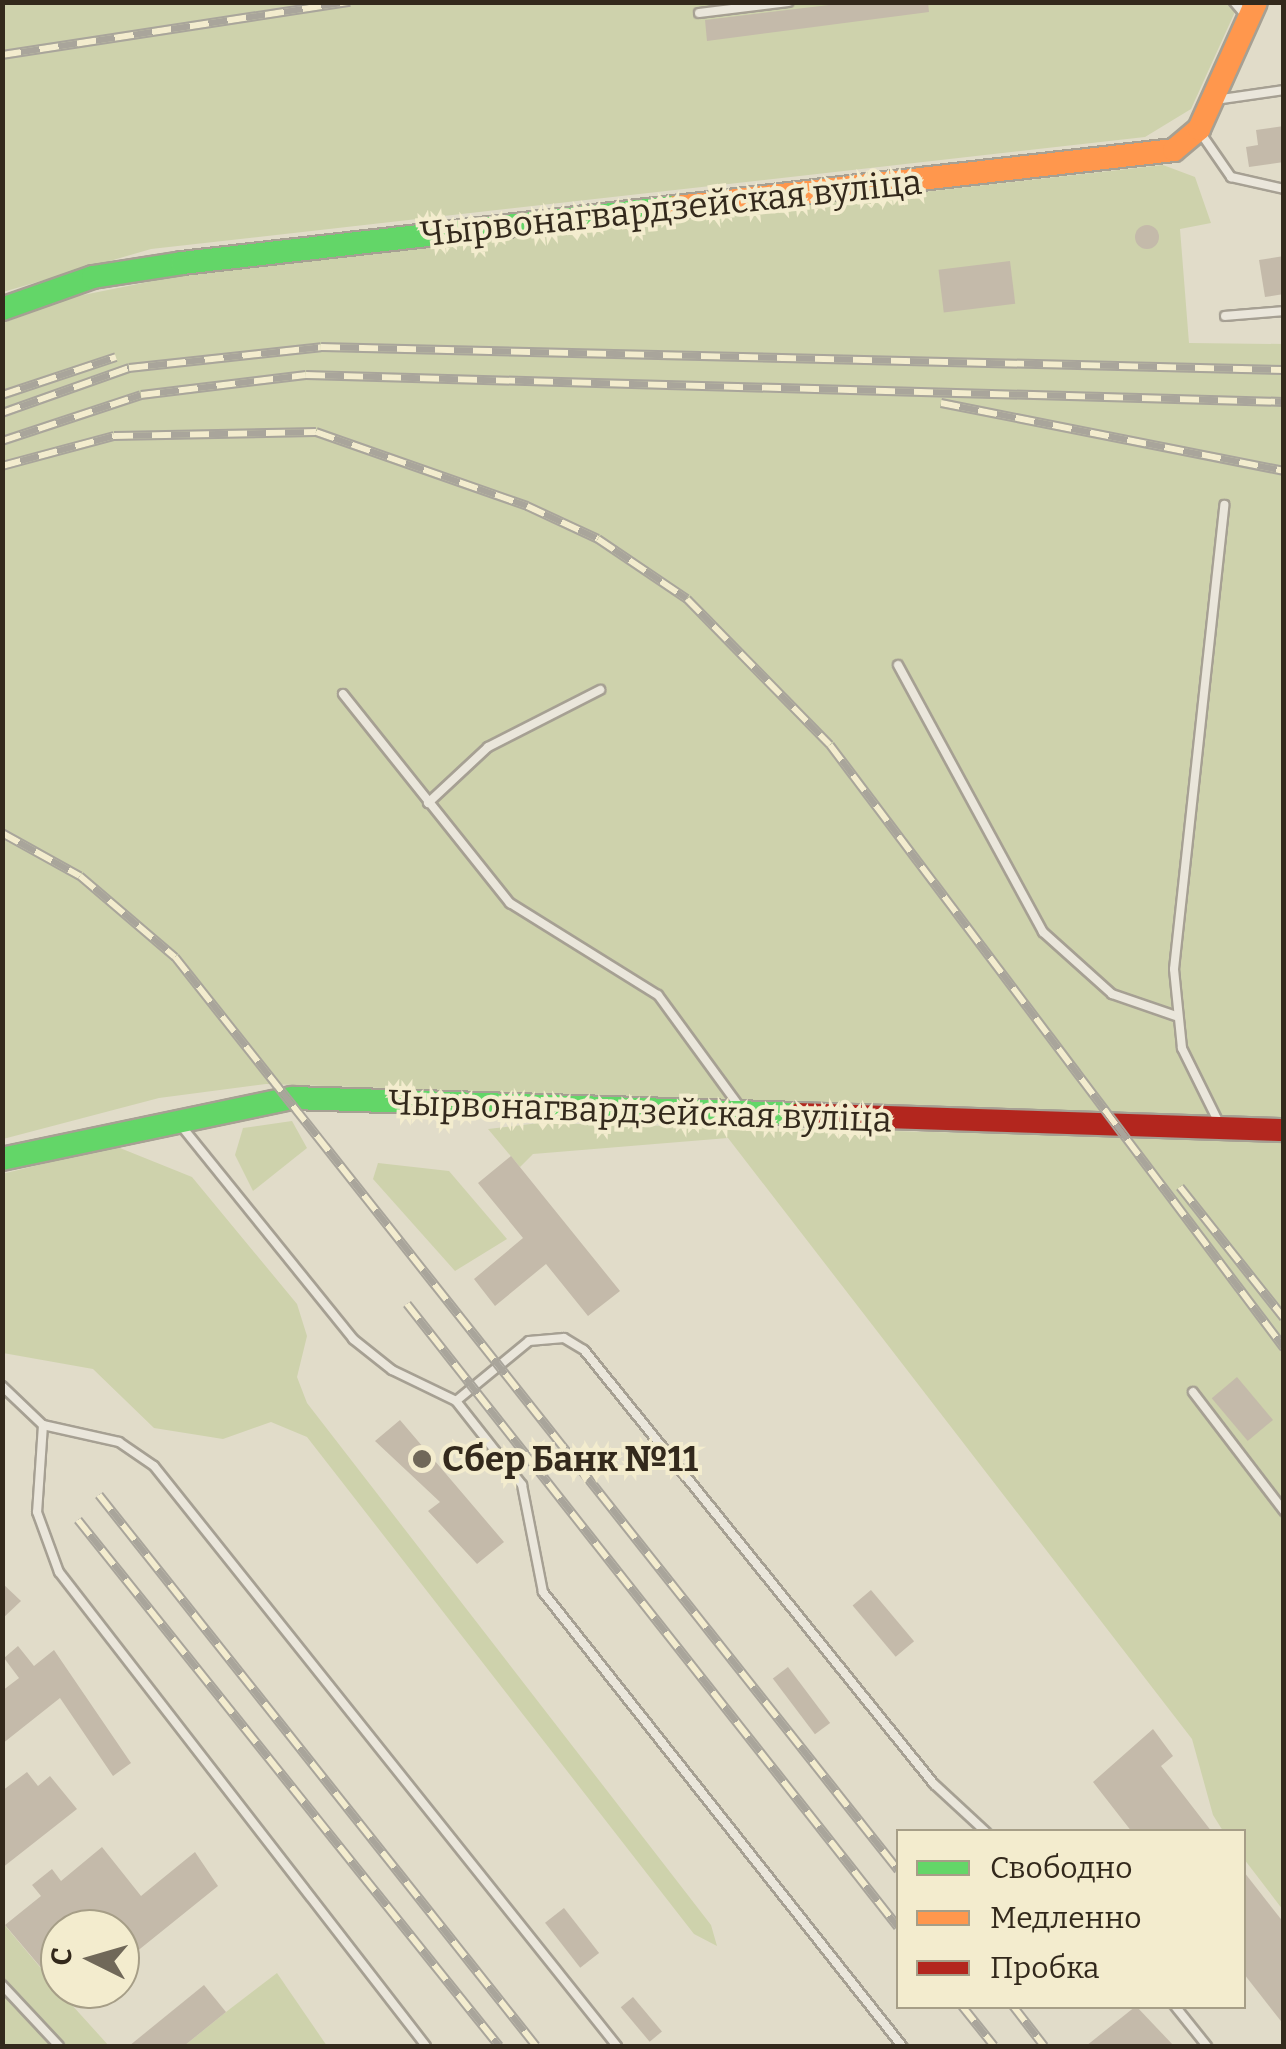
<!DOCTYPE html>
<html>
<head>
<meta charset="utf-8">
<style>
  body { margin:0 }
  #map { position:relative; width:1286px; height:2049px; overflow:hidden; background:#e1dcc9; font-family:Bitter,serif }
  div>[style] { position:absolute }
  [style*='--x'] { left:calc(var(--x)*1px); top:calc(var(--y)*1px); width:calc(var(--w)*1px); rotate:calc(var(--a)*1deg) }
  .green>* { inset:0; background:#ced2ac }
  .building>* { inset:0; background:#c4baaa; transform-origin:0 0 }
  .round { border-radius:50% }
  .roads { filter:drop-shadow(2px 0 #a6a093) drop-shadow(-2px 0 #a6a093) drop-shadow(0 2px #a6a093) drop-shadow(0 -2px #a6a093) }
  .lane>* { height:8px; margin:-4px; padding:0 4px; transform-origin:4px; border-radius:4px; background:#eae6db }
  .fast>* { height:22px; margin:-11px; padding:0 11px; transform-origin:11px; border-radius:11px; background:#63d668 }
  .slow>* { height:22px; margin:-11px; padding:0 11px; transform-origin:11px; border-radius:11px; background:#ff974d }
  .jam>* { height:22px; margin:-11px; padding:0 11px; transform-origin:11px; border-radius:11px; background:#b3261e }
  .rail>* { height:10px; margin-top:-5px; transform-origin:0; background:repeating-linear-gradient(90deg,#f3ecce 0 19px,#a9a59b 0 38px); box-sizing:border-box; border-block:2px solid #a9a59b }
  .dots>* { width:28px; height:28px; translate:-50% -50%; box-sizing:border-box; border:5px solid #f3ecce; border-radius:50% }
  span { translate:-50% -50%; white-space:nowrap; text-align:center; line-height:1.15; -webkit-text-stroke:8px #f3ecce; paint-order:stroke }
  .street-label { font-size:35px; color:#33291c }
  .poi-label { font-size:35px; color:#33291c; font-weight:700 }
  .left { translate:0 -50%; text-align:left }
  .frame { position:absolute; inset:0; border:5px solid #33291c; pointer-events:none }
  .legend { position:absolute; left:896px; top:1829px; width:350px; height:180px; box-sizing:border-box; background:#f3ecce; border:2px solid #a69e87; margin:0; padding:12px 18px; list-style:none; font-size:30px; color:#33291c }
  .legend li { display:flex; align-items:center; gap:20px; height:50px }
  .legend b { width:50px; border:2px solid #a69e87 }
  .north { position:absolute; left:40px; top:1909px; width:100px; height:100px; box-sizing:border-box; background:#f3ecce; border:2px solid #a69e87; border-radius:50%; rotate:275deg; font-size:28px; font-weight:700; line-height:40px; text-align:center; color:#33291c }
  .north::after { content:''; display:block; margin:auto; width:35px; height:45px; background:#706859; clip-path:polygon(50% 0,100% 100%,50% 72%,0 100%) }
</style>
</head>
<body>
<div id="map">
  <div class="green">
    <i style="clip-path:polygon(2px 3px,1239px 3px,1191px 109px,1145px 137px,151px 249px,3px 292px)"></i>
    <i style="clip-path:polygon(1163px 165px,1195px 177px,1211px 223px,1180px 229px,1189px 343px,1283px 344px,1283px 1118px,266px 1084px,159px 1098px,3px 1139px,3px 323px,73px 297px,178px 276px)"></i>
    <i style="clip-path:polygon(292px 1121px,307px 1148px,253px 1191px,235px 1155px,243px 1128px)"></i>
    <i style="clip-path:polygon(539px 1123px,1283px 1140px,1283px 1910px,1244px 1859px,1244px 1832px,1223px 1831px,1213px 1815px,1192px 1739px,728px 1138px,533px 1154px,520px 1167px,488px 1129px)"></i>
    <i style="clip-path:polygon(115px 1146px,192px 1177px,297px 1304px,307px 1336px,297px 1377px,307px 1403px,711px 1925px,717px 1946px,694px 1934px,307px 1437px,271px 1422px,223px 1439px,154px 1428px,93px 1369px,3px 1353px,2px 1174px)"></i>
    <i style="clip-path:polygon(378px 1163px,449px 1171px,507px 1239px,455px 1271px,373px 1179px)"></i>
    <i style="clip-path:polygon(2px 1922px,71px 2004px,109px 2046px,3px 2046px)"></i>
    <i style="clip-path:polygon(277px 1973px,327px 2046px,184px 2046px,226px 2012px)"></i>
  </div>
  <div class="building">
    <i style="clip-path:polygon(854px 2px,928px 2px,929px 12px,707px 41px,705px 20px)"></i>
    <i style="clip-path:polygon(1284px 126px,1284px 162px,1249px 167px,1246px 147px,1258px 145px,1256px 130px)"></i>
    <i class="round" style="left:1135px;top:225px;width:24px;height:24px"></i>
    <i style="clip-path:polygon(1284px 256px,1284px 294px,1265px 297px,1259px 260px)"></i>
    <i style="left:1010px;top:261px;width:43px;height:72px;rotate:83deg"></i>
    <i style="clip-path:polygon(511px 1156px,620px 1291px,588px 1316px,546px 1264px,495px 1306px,474px 1279px,523px 1238px,478px 1183px)"></i>
    <i style="left:1237px;top:1377px;width:56px;height:33px;rotate:50deg"></i>
    <i style="clip-path:polygon(400px 1420px,504px 1542px,477px 1564px,428px 1511px,440px 1502px,375px 1441px)"></i>
    <i style="clip-path:polygon(2px 1583px,21px 1601px,2px 1619px)"></i>
    <i style="left:871px;top:1590px;width:67px;height:24px;rotate:50deg"></i>
    <i style="clip-path:polygon(18px 1646px,34px 1666px,54px 1650px,131px 1763px,113px 1776px,60px 1698px,2px 1744px,2px 1691px,19px 1678px,4px 1658px)"></i>
    <i style="left:788px;top:1667px;width:70px;height:19px;rotate:53deg"></i>
    <i style="clip-path:polygon(1153px 1729px,1173px 1756px,1161px 1766px,1212px 1832px,1132px 1832px,1093px 1782px)"></i>
    <i style="clip-path:polygon(27px 1772px,38px 1786px,50px 1776px,77px 1809px,2px 1868px,2px 1791px)"></i>
    <i style="clip-path:polygon(102px 1847px,141px 1896px,195px 1852px,218px 1886px,120px 1965px,120px 1929px,60px 1929px,60px 1990px,5px 1925px,41px 1896px,32px 1885px,52px 1869px,61px 1881px)"></i>
    <i style="clip-path:polygon(1244px 1872px,1284px 1923px,1284px 2025px,1244px 1974px)"></i>
    <i style="left:564px;top:1908px;width:57px;height:24px;rotate:52deg"></i>
    <i style="clip-path:polygon(204px 1985px,226px 2012px,184px 2046px,129px 2046px)"></i>
    <i style="left:633px;top:1997px;width:45px;height:16px;rotate:50deg"></i>
    <i style="clip-path:polygon(1136px 2006px,1174px 2046px,1086px 2046px)"></i>
  </div>
  <div class="roads">
    <div class="lane">
      <i style="--x:1234;--y:2;--w:20;--a:49"></i>
      <i style="--x:699;--y:13;--w:90;--a:-7"></i>
      <i style="--x:1215;--y:100;--w:70;--a:-8.2"></i>
      <i style="--x:1200;--y:132;--w:55;--a:55.4"></i>
      <i style="--x:1231;--y:177;--w:54;--a:12.8"></i>
      <i style="--x:1225;--y:316;--w:59;--a:-4.8"></i>
      <i style="--x:898;--y:665;--w:304;--a:61.5"></i>
      <i style="--x:1043;--y:932;--w:93;--a:41.9"></i>
      <i style="--x:1112;--y:994;--w:68;--a:19"></i>
      <i style="--x:343;--y:694;--w:268;--a:51.4"></i>
      <i style="--x:510;--y:903;--w:174;--a:31.9"></i>
      <i style="--x:658;--y:995;--w:142;--a:53.9"></i>
      <i style="--x:428;--y:803;--w:82;--a:-43"></i>
      <i style="--x:488;--y:747;--w:126;--a:-27"></i>
      <i style="--x:1220;--y:1125;--w:86;--a:-116.3"></i>
      <i style="--x:1182;--y:1048;--w:79;--a:-95.8"></i>
      <i style="--x:1174;--y:969;--w:467;--a:-83.8"></i>
      <i style="--x:183;--y:1128;--w:271;--a:51.1"></i>
      <i style="--x:353;--y:1339;--w:50;--a:38.5"></i>
      <i style="--x:392;--y:1370;--w:71;--a:25.8"></i>
      <i style="--x:456;--y:1401;--w:94;--a:-39.4"></i>
      <i style="--x:529;--y:1341;--w:35;--a:-5"></i>
      <i style="--x:564;--y:1338;--w:23;--a:31"></i>
      <i style="--x:584;--y:1350;--w:558;--a:51.12"></i>
      <i style="--x:934;--y:1784;--w:71;--a:42.7"></i>
      <i style="--x:2;--y:1386;--w:57;--a:43.6"></i>
      <i style="--x:43;--y:1425;--w:78;--a:12.6"></i>
      <i style="--x:119;--y:1442;--w:42;--a:34.4"></i>
      <i style="--x:154;--y:1466;--w:742;--a:51.4"></i>
      <i style="--x:1193;--y:1392;--w:150;--a:52.6"></i>
      <i style="--x:456;--y:1401;--w:107;--a:51.8"></i>
      <i style="--x:522;--y:1485;--w:109;--a:78.9"></i>
      <i style="--x:543;--y:1592;--w:579;--a:51.66"></i>
      <i style="--x:43;--y:1425;--w:87;--a:93.9"></i>
      <i style="--x:37;--y:1512;--w:64;--a:69.9"></i>
      <i style="--x:59;--y:1572;--w:599;--a:52.25"></i>
      <i style="--x:2;--y:1985;--w:83;--a:46.9"></i>
      <i style="--x:1175;--y:2006;--w:51;--a:51.3"></i>
    </div>
    <div class="fast">
      <i style="--x:2;--y:309;--w:96;--a:-19.4"></i>
      <i style="--x:93;--y:277;--w:90;--a:-8.9"></i>
      <i style="--x:182;--y:263;--w:497;--a:-6.5"></i>
      <i style="--x:2;--y:1159;--w:296;--a:-11.9"></i>
      <i style="--x:292;--y:1098;--w:507;--a:1.81"></i>
    </div>
    <div class="slow">
      <i style="--x:676;--y:207;--w:501;--a:-6.53"></i>
      <i style="--x:1174;--y:150;--w:33;--a:-40"></i>
      <i style="--x:1199;--y:129;--w:139;--a:-65.8"></i>
    </div>
    <div class="jam">
      <i style="--x:799;--y:1114;--w:485;--a:1.9"></i>
    </div>
  </div>
  <div class="rail">
    <i style="--x:2;--y:55;--w:352;--a:-8.7"></i>
    <i style="--x:2;--y:395;--w:120;--a:-18.4"></i>
    <i style="--x:941;--y:403;--w:350;--a:11.2"></i>
    <i style="--x:2;--y:413;--w:135;--a:-19.5"></i>
    <i style="--x:129;--y:368;--w:193;--a:-6.2"></i>
    <i style="--x:321;--y:347;--w:963;--a:1.37"></i>
    <i style="--x:2;--y:441;--w:146;--a:-18.3"></i>
    <i style="--x:141;--y:395;--w:166;--a:-6.9"></i>
    <i style="--x:306;--y:375;--w:978;--a:1.58"></i>
    <i style="--x:2;--y:466;--w:116;--a:-15"></i>
    <i style="--x:114;--y:436;--w:202;--a:-1.1"></i>
    <i style="--x:316;--y:432;--w:224;--a:19.3"></i>
    <i style="--x:527;--y:506;--w:78;--a:24.9"></i>
    <i style="--x:598;--y:539;--w:107;--a:34"></i>
    <i style="--x:687;--y:599;--w:204;--a:45.6"></i>
    <i style="--x:830;--y:745;--w:755;--a:53.02"></i>
    <i style="--x:2;--y:833;--w:89;--a:28.9"></i>
    <i style="--x:80;--y:876;--w:125;--a:40.5"></i>
    <i style="--x:175;--y:957;--w:1165;--a:51.62"></i>
    <i style="--x:1180;--y:1187;--w:167;--a:51.6"></i>
    <i style="--x:407;--y:1304;--w:793;--a:51.76"></i>
    <i style="--x:99;--y:1495;--w:703;--a:51.58"></i>
    <i style="--x:78;--y:1520;--w:674;--a:51.33"></i>
    <i style="--x:962;--y:2006;--w:51;--a:51.3"></i>
    <i style="--x:1013;--y:2006;--w:51;--a:52.2"></i>
  </div>
  <div class="dots">
    <i style="left:422px;top:1459px;background:#706859"></i>
  </div>
  <div class="street-label">
    <span style="left:671px;top:208px;rotate:-6deg">Чырвонагвардзейская вуліца</span>
    <span style="left:640px;top:1111px;rotate:2deg">Чырвонагвардзейская вуліца</span>
  </div>
  <div class="poi-label">
    <span class="left" style="left:442px;top:1459px">Сбер Банк №11</span>
  </div>
  <div class="frame"></div>
  <ul class="legend">
  <li><b style="height:12px;background:#63d668"></b>Свободно</li>
  <li><b style="height:12px;background:#ff974d"></b>Медленно</li>
  <li><b style="height:12px;background:#b3261e"></b>Пробка</li>
  </ul>
  <div class="north">С</div>
</div>
</body>
</html>
